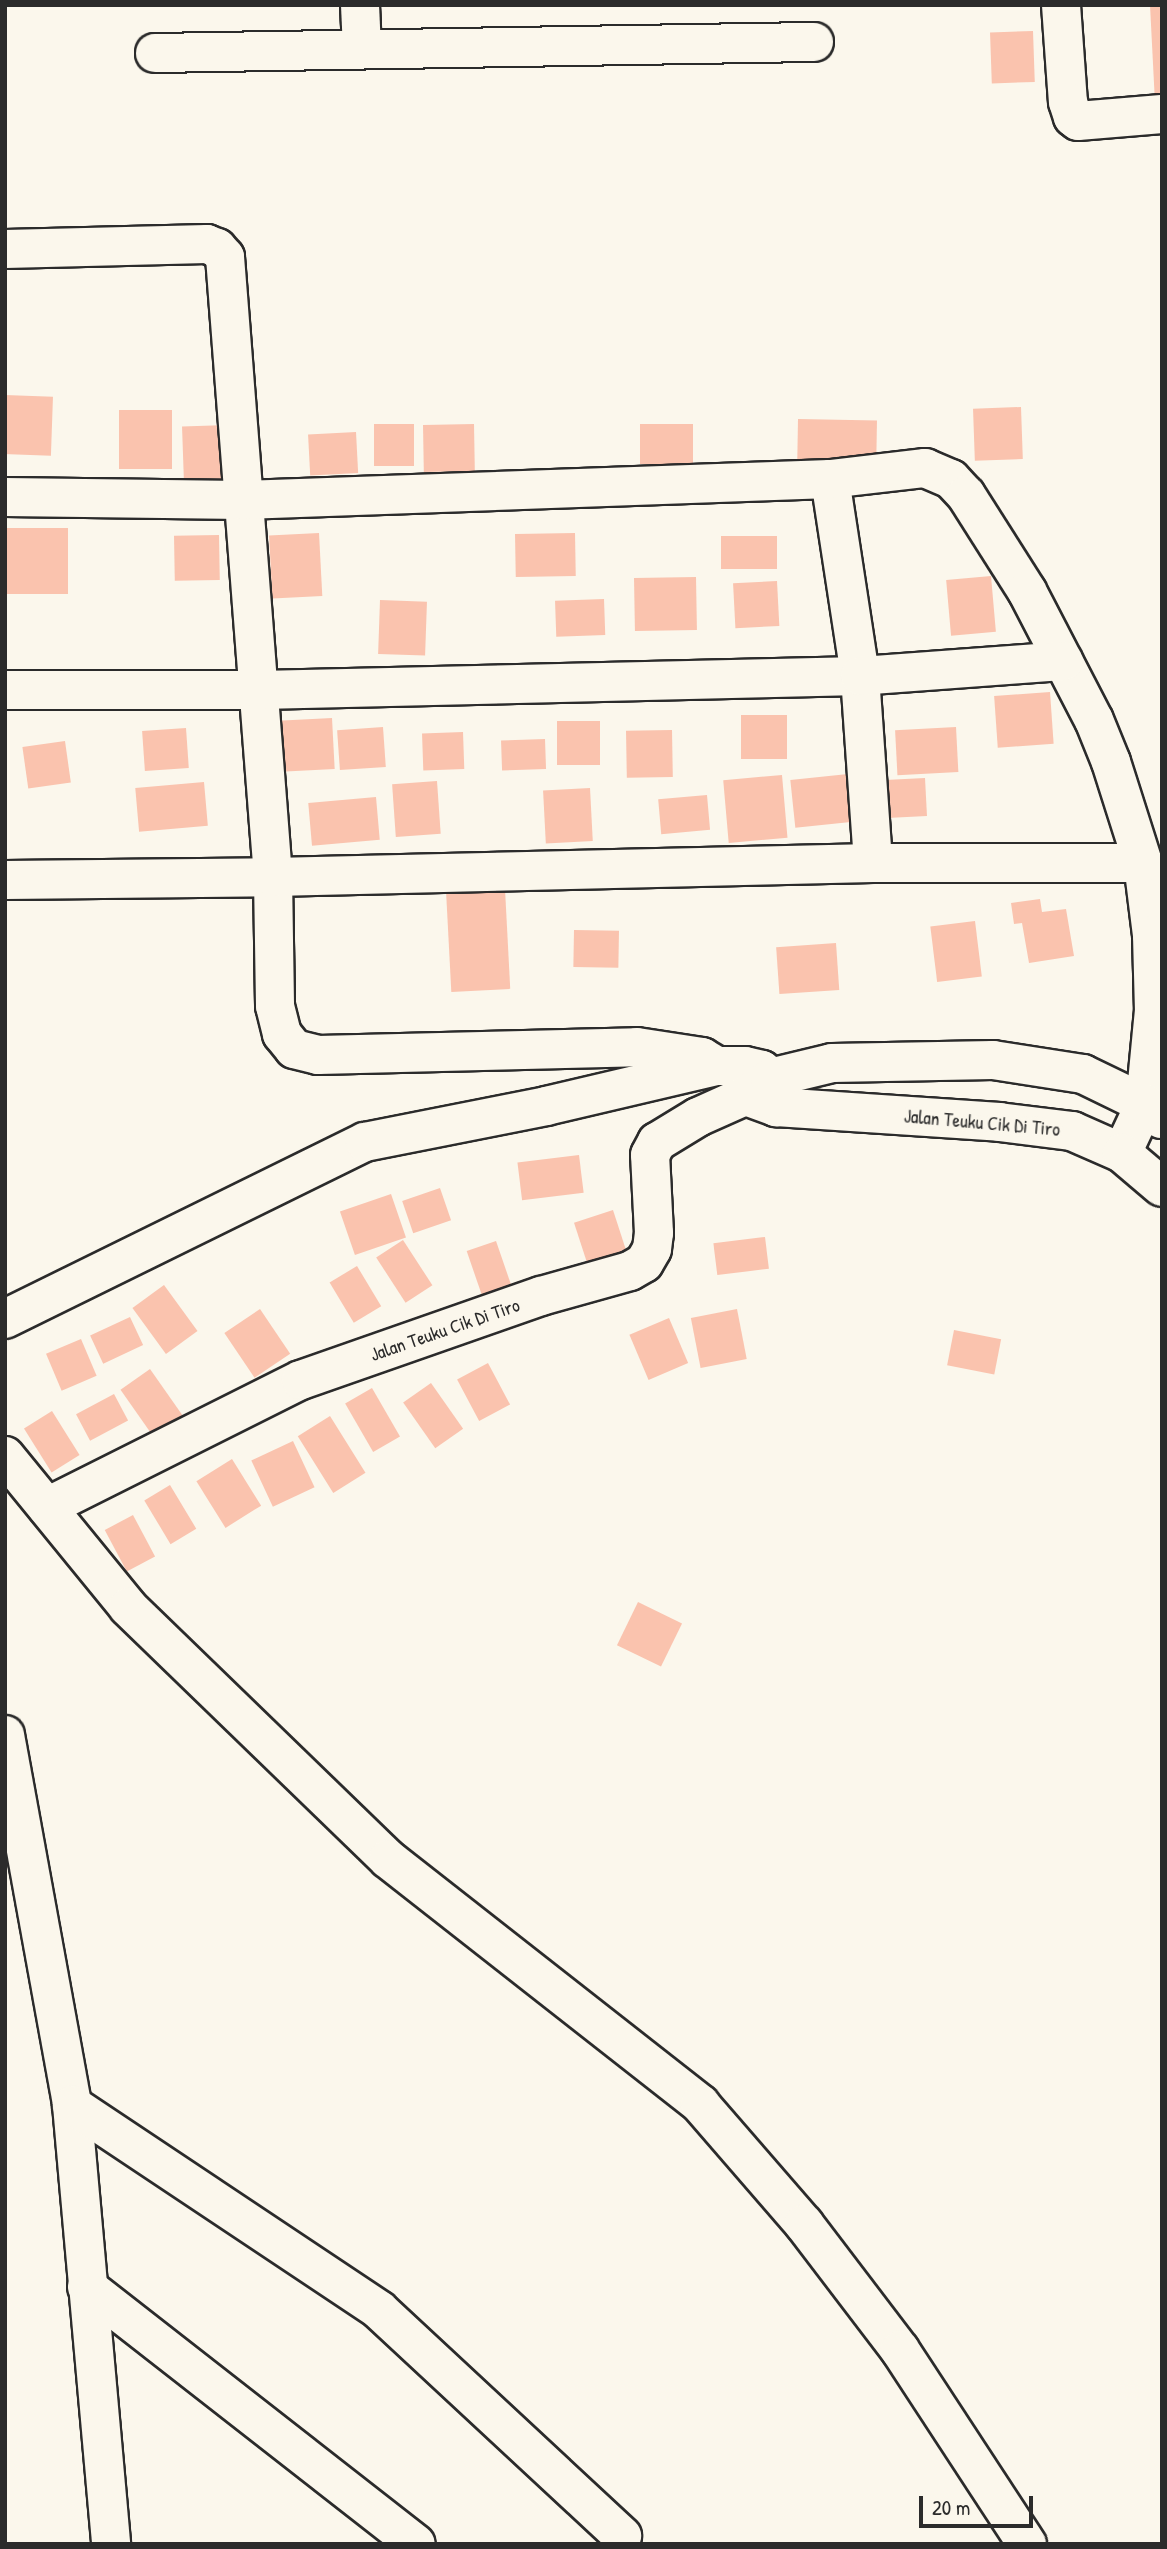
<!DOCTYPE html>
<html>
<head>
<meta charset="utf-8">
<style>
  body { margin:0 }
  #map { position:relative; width:1167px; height:2549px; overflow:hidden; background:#fbf7ec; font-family:"Patrick Hand",sans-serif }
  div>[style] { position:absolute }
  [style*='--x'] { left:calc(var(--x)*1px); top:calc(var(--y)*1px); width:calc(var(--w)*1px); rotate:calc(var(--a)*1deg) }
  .building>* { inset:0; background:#fac3ae; transform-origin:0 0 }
  .roads { filter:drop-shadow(2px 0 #2b2b2b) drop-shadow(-2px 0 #2b2b2b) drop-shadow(0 2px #2b2b2b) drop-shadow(0 -2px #2b2b2b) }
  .street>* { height:38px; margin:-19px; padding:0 19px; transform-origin:19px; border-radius:19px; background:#fbf7ec }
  span { translate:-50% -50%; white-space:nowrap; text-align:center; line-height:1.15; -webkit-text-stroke:7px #fbf7ec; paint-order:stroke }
  .street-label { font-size:19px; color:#2b2b2b }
  .frame { position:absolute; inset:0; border:7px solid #2b2b2b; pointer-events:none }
  .scale { position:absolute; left:919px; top:2496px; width:114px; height:32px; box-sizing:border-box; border:4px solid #2b2b2b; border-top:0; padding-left:9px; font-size:21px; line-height:24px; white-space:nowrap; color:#2b2b2b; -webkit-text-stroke:5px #fbf7ec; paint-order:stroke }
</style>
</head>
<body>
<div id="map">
  <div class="building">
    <i style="clip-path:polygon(1150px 5px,1162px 5px,1162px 102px,1155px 103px)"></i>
    <i style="left:1033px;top:31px;width:51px;height:43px;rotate:88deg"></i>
    <i style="left:5px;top:395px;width:48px;height:59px;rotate:2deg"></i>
    <i style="left:1021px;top:407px;width:52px;height:48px;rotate:88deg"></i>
    <i style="left:119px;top:410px;width:53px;height:59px"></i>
    <i style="left:798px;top:419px;width:79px;height:48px;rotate:1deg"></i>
    <i style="left:374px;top:424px;width:40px;height:42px"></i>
    <i style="left:474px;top:424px;width:47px;height:51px;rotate:89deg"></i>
    <i style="left:640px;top:424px;width:53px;height:40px"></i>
    <i style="left:228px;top:425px;width:68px;height:46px;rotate:88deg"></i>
    <i style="left:356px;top:432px;width:41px;height:48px;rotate:87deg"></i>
    <i style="left:5px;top:528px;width:63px;height:66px"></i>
    <i style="left:319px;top:533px;width:63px;height:50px;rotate:87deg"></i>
    <i style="left:575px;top:533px;width:43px;height:60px;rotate:89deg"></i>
    <i style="left:219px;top:535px;width:45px;height:45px;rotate:89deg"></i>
    <i style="left:721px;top:536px;width:56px;height:33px"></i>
    <i style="left:991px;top:576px;width:56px;height:45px;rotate:85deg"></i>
    <i style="left:696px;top:577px;width:53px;height:62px;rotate:89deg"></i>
    <i style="left:777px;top:581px;width:45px;height:44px;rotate:87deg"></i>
    <i style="left:604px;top:599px;width:36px;height:49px;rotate:88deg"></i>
    <i style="left:380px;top:600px;width:47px;height:54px;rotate:2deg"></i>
    <i style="left:1050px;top:692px;width:52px;height:56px;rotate:86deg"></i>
    <i style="left:787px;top:715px;width:44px;height:46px;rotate:90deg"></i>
    <i style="left:332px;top:718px;width:51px;height:54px;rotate:87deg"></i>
    <i style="left:557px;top:721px;width:43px;height:44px"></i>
    <i style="left:383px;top:727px;width:40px;height:46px;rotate:86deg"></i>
    <i style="left:956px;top:727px;width:45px;height:61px;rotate:87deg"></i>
    <i style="left:186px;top:728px;width:40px;height:44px;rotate:86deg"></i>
    <i style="left:672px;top:730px;width:47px;height:46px;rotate:89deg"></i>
    <i style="left:463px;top:732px;width:37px;height:41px;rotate:88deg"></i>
    <i style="left:545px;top:739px;width:30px;height:44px;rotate:88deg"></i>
    <i style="left:65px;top:741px;width:42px;height:43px;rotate:82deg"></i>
    <i style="left:848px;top:774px;width:48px;height:58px;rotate:84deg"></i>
    <i style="left:782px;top:775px;width:63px;height:59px;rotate:85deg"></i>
    <i style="left:925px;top:778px;width:38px;height:45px;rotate:87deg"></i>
    <i style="left:437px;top:781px;width:53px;height:45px;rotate:86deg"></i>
    <i style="left:204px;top:782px;width:44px;height:69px;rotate:85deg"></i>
    <i style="left:590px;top:788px;width:53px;height:47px;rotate:87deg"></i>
    <i style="left:707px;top:795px;width:35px;height:49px;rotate:85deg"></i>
    <i style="left:376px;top:797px;width:43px;height:68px;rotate:85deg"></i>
    <i style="left:505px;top:889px;width:100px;height:59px;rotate:87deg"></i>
    <i style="clip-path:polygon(1040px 899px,1042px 912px,1066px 909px,1074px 956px,1029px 963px,1022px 923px,1014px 924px,1011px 903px)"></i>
    <i style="left:975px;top:921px;width:56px;height:45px;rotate:83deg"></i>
    <i style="left:574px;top:930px;width:45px;height:37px;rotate:1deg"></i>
    <i style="left:836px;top:943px;width:47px;height:60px;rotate:86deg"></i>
    <i style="left:579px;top:1155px;width:38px;height:62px;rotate:83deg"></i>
    <i style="left:440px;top:1188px;width:34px;height:40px;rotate:71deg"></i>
    <i style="left:391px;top:1194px;width:46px;height:54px;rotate:71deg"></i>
    <i style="left:613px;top:1210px;width:43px;height:41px;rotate:72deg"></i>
    <i style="left:765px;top:1237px;width:32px;height:52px;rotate:83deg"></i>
    <i style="left:403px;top:1240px;width:54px;height:32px;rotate:57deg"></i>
    <i style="left:496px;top:1241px;width:46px;height:31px;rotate:71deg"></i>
    <i style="left:357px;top:1266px;width:47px;height:32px;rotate:59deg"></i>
    <i style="left:164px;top:1285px;width:57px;height:39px;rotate:54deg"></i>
    <i style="left:260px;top:1309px;width:54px;height:43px;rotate:56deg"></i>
    <i style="left:737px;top:1309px;width:51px;height:47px;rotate:79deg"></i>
    <i style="left:130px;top:1317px;width:31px;height:44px;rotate:65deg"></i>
    <i style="left:669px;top:1318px;width:49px;height:43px;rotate:67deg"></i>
    <i style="left:954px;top:1330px;width:48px;height:36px;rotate:11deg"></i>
    <i style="left:81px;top:1339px;width:40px;height:38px;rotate:67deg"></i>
    <i style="left:488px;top:1363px;width:47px;height:35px;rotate:62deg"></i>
    <i style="left:150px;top:1369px;width:63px;height:36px;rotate:55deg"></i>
    <i style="left:431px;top:1383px;width:56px;height:34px;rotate:55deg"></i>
    <i style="left:372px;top:1388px;width:56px;height:31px;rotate:60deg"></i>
    <i style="left:114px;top:1394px;width:30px;height:43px;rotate:62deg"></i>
    <i style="left:52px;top:1411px;width:52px;height:33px;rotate:58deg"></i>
    <i style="left:330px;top:1416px;width:67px;height:38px;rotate:58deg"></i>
    <i style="left:293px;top:1441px;width:51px;height:46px;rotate:65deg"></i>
    <i style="left:232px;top:1459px;width:55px;height:42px;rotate:58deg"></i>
    <i style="left:170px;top:1485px;width:51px;height:30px;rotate:59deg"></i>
    <i style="left:133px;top:1515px;width:47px;height:32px;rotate:62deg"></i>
    <i style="left:638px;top:1602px;width:49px;height:48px;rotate:26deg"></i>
  </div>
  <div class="roads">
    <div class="street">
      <i style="--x:360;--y:5;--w:44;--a:87.4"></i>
      <i style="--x:1061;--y:5;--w:97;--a:85.9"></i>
      <i style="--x:1068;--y:102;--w:16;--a:72"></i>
      <i style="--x:1073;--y:117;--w:6;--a:39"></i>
      <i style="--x:1078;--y:121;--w:84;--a:-4.8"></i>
      <i style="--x:155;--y:53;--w:659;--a:-0.96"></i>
      <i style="--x:5;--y:249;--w:202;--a:-1.4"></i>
      <i style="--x:207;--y:244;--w:11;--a:22"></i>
      <i style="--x:217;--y:248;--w:12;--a:48"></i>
      <i style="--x:225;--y:257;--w:622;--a:85.57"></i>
      <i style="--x:273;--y:877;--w:129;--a:89.1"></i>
      <i style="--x:275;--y:1006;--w:29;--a:76"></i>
      <i style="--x:282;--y:1034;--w:19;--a:51"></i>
      <i style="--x:294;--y:1049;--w:25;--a:14"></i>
      <i style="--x:318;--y:1055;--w:319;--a:-1.4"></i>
      <i style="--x:637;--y:1047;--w:66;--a:8.7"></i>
      <i style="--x:702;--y:1057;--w:17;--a:31"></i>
      <i style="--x:830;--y:479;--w:199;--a:81.3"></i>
      <i style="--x:860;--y:676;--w:187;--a:86"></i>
      <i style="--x:5;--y:497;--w:238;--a:0.7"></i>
      <i style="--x:243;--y:500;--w:587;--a:-2.05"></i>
      <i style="--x:830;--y:479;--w:96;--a:-6.6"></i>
      <i style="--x:925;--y:468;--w:28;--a:23"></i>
      <i style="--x:951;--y:479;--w:22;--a:47"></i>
      <i style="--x:966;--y:495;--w:114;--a:57.6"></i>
      <i style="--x:1027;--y:591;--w:145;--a:62.6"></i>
      <i style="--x:1094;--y:720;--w:45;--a:68"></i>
      <i style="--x:1111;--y:762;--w:106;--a:72.4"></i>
      <i style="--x:1143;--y:863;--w:73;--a:82.9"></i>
      <i style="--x:1152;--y:935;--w:75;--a:88.5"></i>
      <i style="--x:1154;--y:1010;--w:94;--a:95.5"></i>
      <i style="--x:1145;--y:1104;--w:54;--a:115.1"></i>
      <i style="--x:5;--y:690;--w:255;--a:0"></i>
      <i style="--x:260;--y:690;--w:600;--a:-1.34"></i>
      <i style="--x:860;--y:676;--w:204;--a:-4.2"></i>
      <i style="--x:5;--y:880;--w:268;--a:-0.6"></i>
      <i style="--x:273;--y:877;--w:600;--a:-1.34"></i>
      <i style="--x:873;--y:863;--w:270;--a:0"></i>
      <i style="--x:751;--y:1098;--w:27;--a:20"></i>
      <i style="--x:776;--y:1107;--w:224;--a:3.8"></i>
      <i style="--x:999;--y:1122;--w:74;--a:7"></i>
      <i style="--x:1072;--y:1131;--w:55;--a:23.7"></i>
      <i style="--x:1122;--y:1153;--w:52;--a:40.4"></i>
      <i style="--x:5;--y:1319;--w:401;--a:-26.2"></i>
      <i style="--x:365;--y:1142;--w:185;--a:-11.2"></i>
      <i style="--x:546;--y:1106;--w:176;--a:-13.2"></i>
      <i style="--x:717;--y:1066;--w:28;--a:0"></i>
      <i style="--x:745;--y:1066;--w:17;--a:13"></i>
      <i style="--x:762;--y:1070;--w:11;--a:45"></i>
      <i style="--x:770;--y:1078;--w:30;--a:78"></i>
      <i style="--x:5;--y:1456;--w:195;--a:50.8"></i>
      <i style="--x:128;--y:1607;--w:362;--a:44.1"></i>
      <i style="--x:388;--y:1859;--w:397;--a:38.1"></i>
      <i style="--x:700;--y:2104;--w:159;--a:49.1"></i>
      <i style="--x:804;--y:2224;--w:158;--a:52.7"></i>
      <i style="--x:900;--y:2350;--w:232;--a:56.8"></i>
      <i style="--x:47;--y:1507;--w:284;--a:-26.6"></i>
      <i style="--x:301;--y:1380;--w:254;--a:-19.3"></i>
      <i style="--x:541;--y:1296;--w:92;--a:-15.7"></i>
      <i style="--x:630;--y:1271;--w:16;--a:-30"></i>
      <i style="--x:644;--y:1263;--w:16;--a:-60"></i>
      <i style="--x:652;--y:1249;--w:16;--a:-83"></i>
      <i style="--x:654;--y:1233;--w:78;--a:-92.9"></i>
      <i style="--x:650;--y:1155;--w:15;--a:-62"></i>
      <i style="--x:657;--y:1142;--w:48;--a:-31.4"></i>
      <i style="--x:698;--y:1117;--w:51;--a:-24.1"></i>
      <i style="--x:745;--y:1096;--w:31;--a:-36"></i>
      <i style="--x:770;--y:1078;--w:64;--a:-13.6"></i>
      <i style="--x:832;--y:1063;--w:161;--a:-1.1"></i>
      <i style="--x:993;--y:1060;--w:91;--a:8.8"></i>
      <i style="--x:1083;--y:1074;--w:69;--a:25.8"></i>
      <i style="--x:1145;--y:1104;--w:22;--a:43"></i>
      <i style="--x:5;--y:1735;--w:376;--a:79.7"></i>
      <i style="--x:72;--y:2105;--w:441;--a:84.9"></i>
      <i style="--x:72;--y:2105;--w:369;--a:33.7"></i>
      <i style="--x:379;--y:2310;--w:332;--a:42.9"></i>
      <i style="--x:87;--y:2287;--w:417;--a:38"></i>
    </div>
  </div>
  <div class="street-label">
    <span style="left:982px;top:1123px;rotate:5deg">Jalan Teuku Cik Di Tiro</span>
    <span style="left:445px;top:1330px;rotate:-19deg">Jalan Teuku Cik Di Tiro</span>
  </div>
  <div class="frame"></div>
  <div class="scale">20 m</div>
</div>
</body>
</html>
